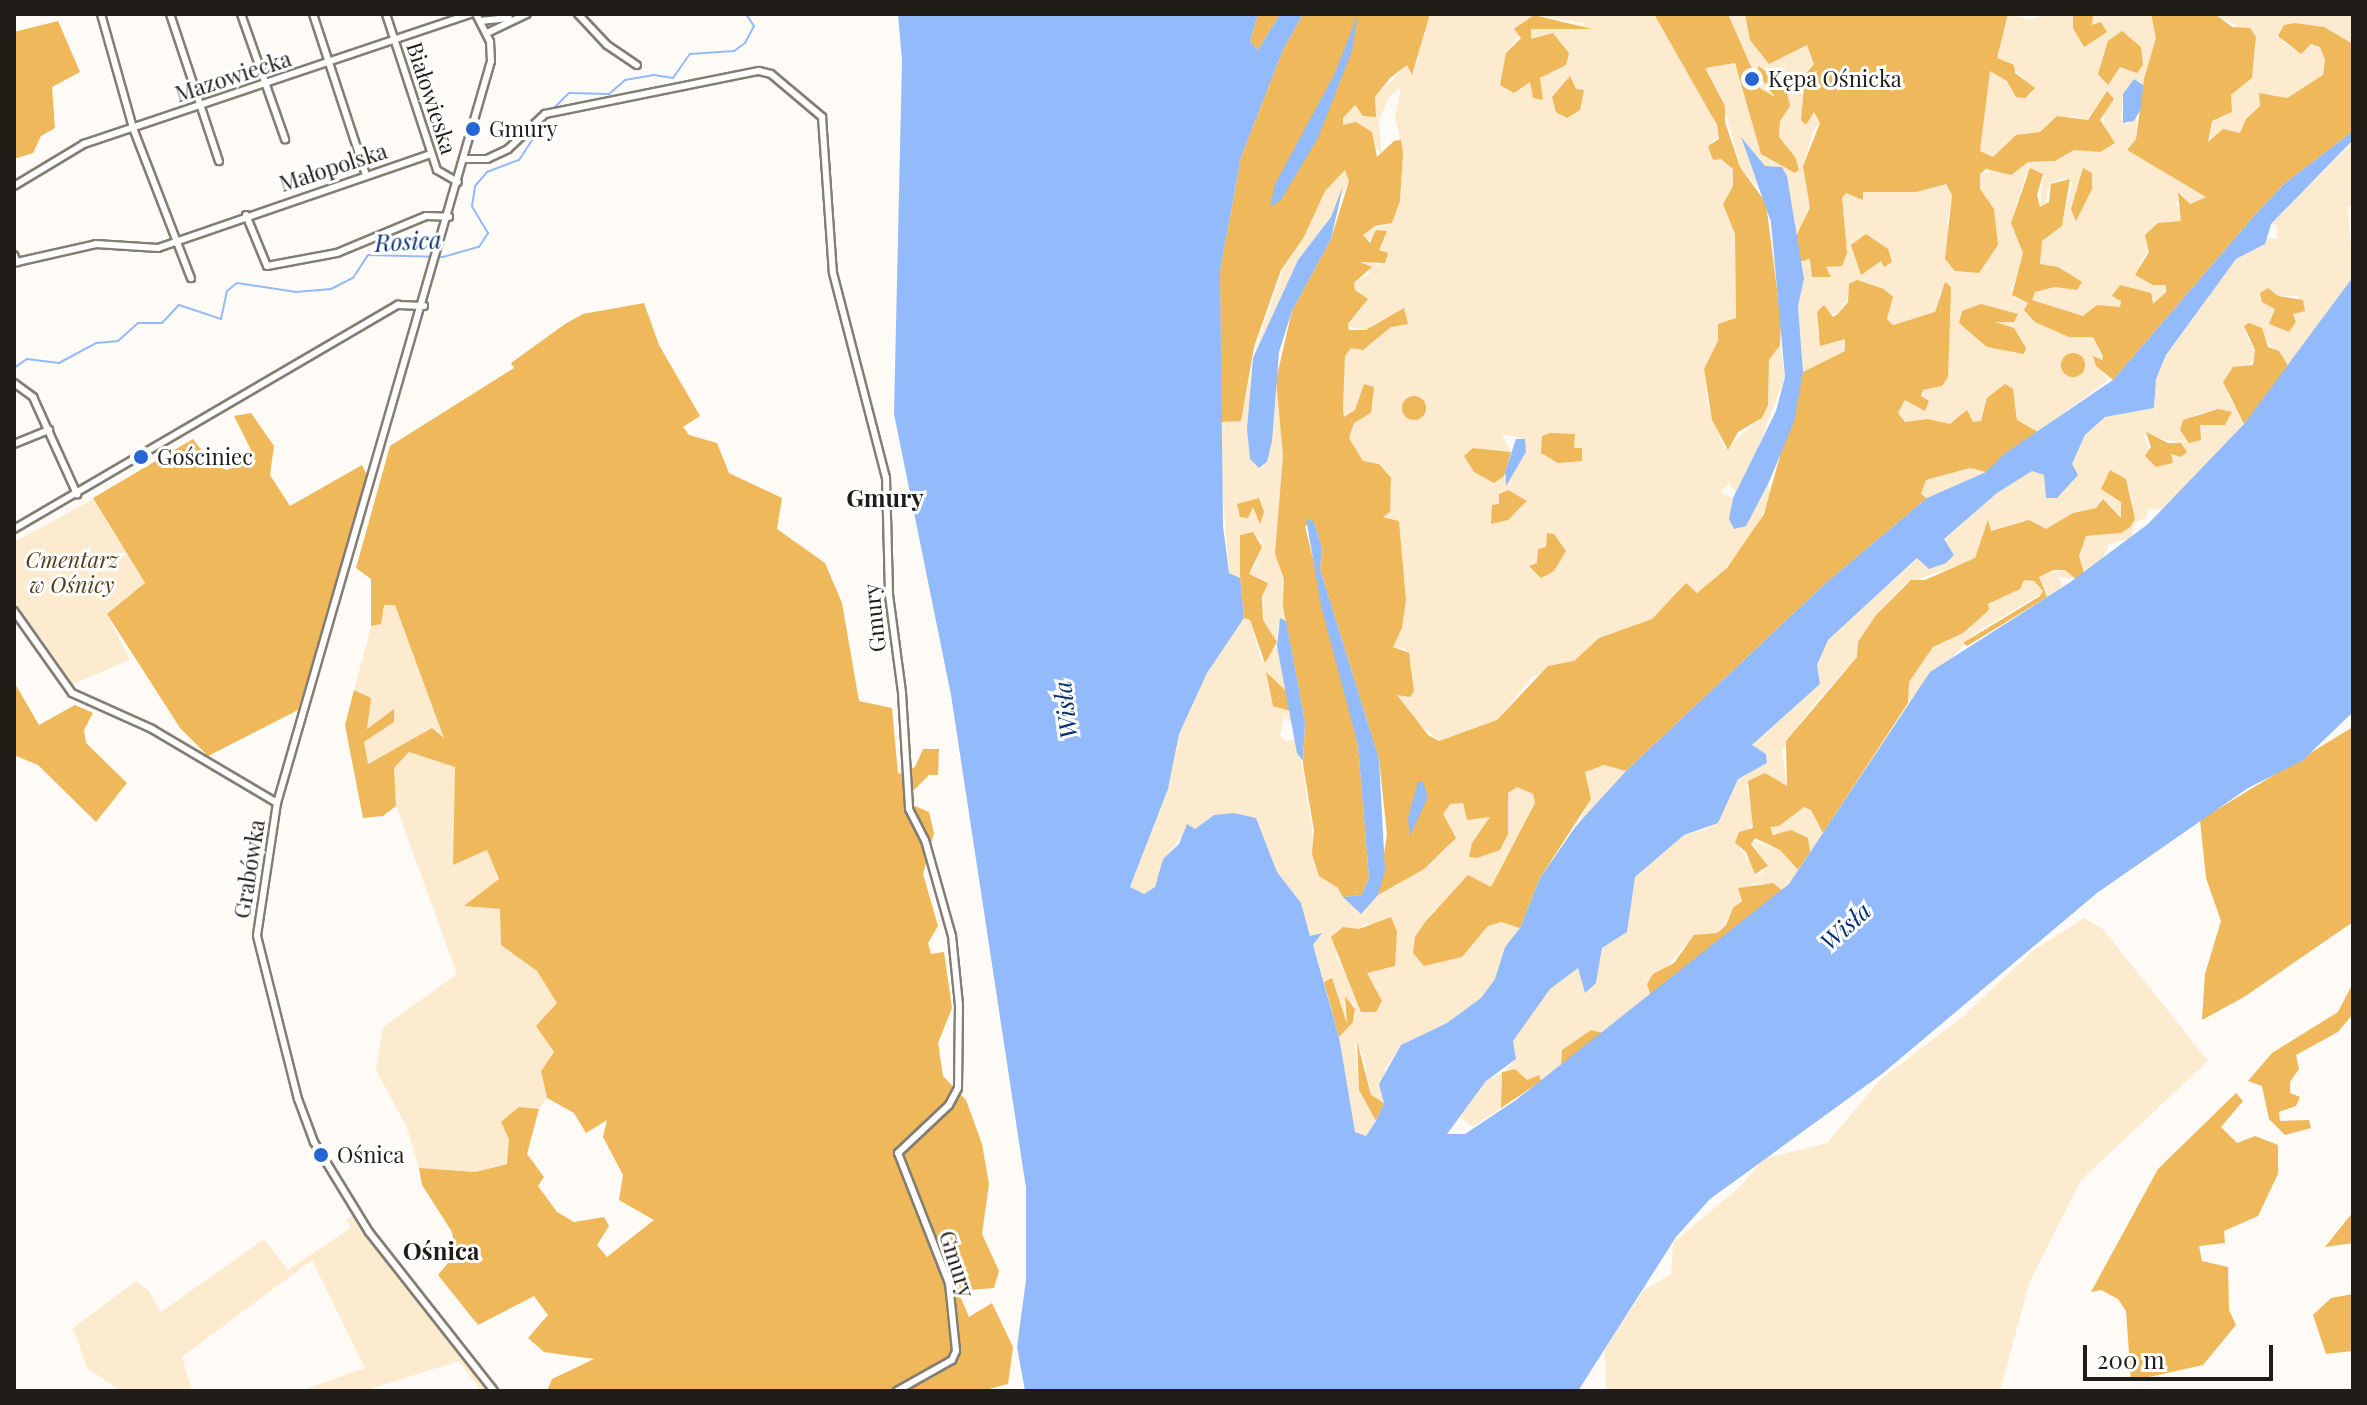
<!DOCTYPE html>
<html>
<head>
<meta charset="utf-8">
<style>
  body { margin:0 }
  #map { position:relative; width:2367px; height:1405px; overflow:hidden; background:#fefbf7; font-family:"Playfair Display",serif }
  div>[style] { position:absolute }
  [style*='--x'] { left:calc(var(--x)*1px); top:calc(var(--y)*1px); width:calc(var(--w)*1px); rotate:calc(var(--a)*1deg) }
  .green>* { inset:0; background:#fdebcf }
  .forest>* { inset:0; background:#eeb85b }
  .round { border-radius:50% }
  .water>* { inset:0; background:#93bafa }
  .stream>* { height:2px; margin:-1px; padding:0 1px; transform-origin:1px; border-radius:1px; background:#93bafa }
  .roads { filter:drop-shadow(2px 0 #837d72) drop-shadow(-2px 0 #837d72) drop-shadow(0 2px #837d72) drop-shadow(0 -2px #837d72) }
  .minor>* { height:6px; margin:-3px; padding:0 3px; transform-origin:3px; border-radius:3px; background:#fff }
  .dots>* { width:22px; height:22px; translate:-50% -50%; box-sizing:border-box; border:4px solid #fff; border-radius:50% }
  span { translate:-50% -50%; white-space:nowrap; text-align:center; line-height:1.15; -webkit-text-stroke:6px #fff; paint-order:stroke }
  .street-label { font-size:22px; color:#201d19 }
  .poi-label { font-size:22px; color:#201d19 }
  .left { translate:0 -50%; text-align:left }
  .park-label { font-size:22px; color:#543e17; font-style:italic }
  .water-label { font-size:24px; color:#063075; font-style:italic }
  .neighbourhood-label { font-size:24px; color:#201d19; font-weight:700 }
  .frame { position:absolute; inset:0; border:16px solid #201d19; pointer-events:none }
  .scale { position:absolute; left:2083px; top:1345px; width:190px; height:36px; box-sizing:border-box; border:4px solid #201d19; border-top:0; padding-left:10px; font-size:24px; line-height:28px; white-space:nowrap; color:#201d19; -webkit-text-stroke:6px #fff; paint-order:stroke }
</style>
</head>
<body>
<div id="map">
  <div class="green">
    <i style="clip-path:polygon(evenodd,1430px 14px,1654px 14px,1705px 98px,1720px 136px,1711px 141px,1733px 169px,1733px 186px,1723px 204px,1735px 234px,1736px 318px,1718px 329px,1718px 341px,1704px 369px,1707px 402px,1724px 449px,1762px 418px,1768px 404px,1769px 360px,1780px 345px,1785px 377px,1753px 461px,1736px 492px,1729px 484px,1720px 492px,1733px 498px,1731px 507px,1749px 519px,1768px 484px,1771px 496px,1753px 534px,1727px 568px,1697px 593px,1686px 584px,1652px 619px,1599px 638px,1574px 661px,1532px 677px,1497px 720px,1439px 741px,1413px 719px,1397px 695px,1414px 691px,1411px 661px,1405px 649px,1393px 647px,1402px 628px,1406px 600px,1399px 522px,1383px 516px,1392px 488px,1379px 464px,1363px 461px,1349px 438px,1354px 423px,1371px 413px,1364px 385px,1355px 410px,1344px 417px,1343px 410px,1345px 356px,1351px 347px,1371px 344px,1391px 327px,1388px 317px,1385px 324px,1366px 330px,1348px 326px,1368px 299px,1355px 290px,1354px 283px,1370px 273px,1365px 260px,1380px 266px,1387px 253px,1378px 250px,1374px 238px,1365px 242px,1364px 231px,1392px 223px,1400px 201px,1403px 153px,1395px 117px,1401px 87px,1389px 97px,1379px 120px,1382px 158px,1372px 139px,1343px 125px,1343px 118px,1355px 104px,1358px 110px,1374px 110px,1375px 97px,1407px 65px,1413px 74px,1430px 14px,1534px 15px,1587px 24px,1531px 29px,1531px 39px,1558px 38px,1569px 53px,1566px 65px,1540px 78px,1543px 100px,1533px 98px,1530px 81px,1506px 88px,1500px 81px,1507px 73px,1506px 53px,1534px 15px,1430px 14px,1502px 434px,1525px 439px,1506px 486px,1504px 476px,1488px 479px,1474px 472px,1464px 456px,1473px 448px,1511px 452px,1502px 434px,1430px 14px,1508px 490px,1526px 503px,1508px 519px,1492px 524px,1492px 505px,1500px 504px,1501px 492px,1508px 490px)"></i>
    <i style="clip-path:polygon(1728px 14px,1745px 14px,1750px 40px,1769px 63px,1808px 45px,1815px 65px,1816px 81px,1804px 89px,1801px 120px,1814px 112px,1821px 123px,1814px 129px,1803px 166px,1810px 208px,1807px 223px,1796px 233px,1787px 176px,1765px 166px,1741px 138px,1758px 187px,1740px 167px,1725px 110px,1705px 68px,1735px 63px,1761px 154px,1798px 173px,1779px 137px,1784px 83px,1764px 68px,1762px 80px,1776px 97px,1764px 94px)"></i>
    <i style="clip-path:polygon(2008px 14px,2030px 19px,2048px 14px,2151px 14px,2156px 38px,2148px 71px,2143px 85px,2138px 81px,2123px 94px,2121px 119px,2126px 124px,2137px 119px,2136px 139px,2127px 150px,2207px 196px,2189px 204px,2182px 194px,2176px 203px,2184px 215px,2181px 221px,2165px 224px,2139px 265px,2153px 285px,2167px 285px,2156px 304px,2149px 302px,2151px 294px,2139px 292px,2121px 300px,2120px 307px,2102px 306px,2083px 316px,2031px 300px,2035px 292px,2055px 287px,2077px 290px,2075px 279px,2058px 267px,2040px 264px,2042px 241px,2062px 226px,2072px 183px,2066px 178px,2056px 180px,2047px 190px,2046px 207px,2040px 207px,2043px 174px,2026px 174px,2011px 223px,2023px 253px,2023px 267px,2011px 287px,2015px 299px,2028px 303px,2042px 322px,2064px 334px,2093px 337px,2103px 356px,2102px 360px,2093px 359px,2108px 380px,2038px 432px,2017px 420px,2016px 401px,1983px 410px,1981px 421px,1973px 423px,1967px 411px,1950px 424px,1928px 419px,1905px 422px,1898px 413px,1905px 400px,1925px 411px,1923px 390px,1942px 386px,1951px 287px,1940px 292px,1935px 312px,1893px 325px,1887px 320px,1893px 297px,1885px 289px,1857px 281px,1838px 314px,1817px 313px,1817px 335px,1845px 339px,1845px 352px,1803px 372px,1798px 306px,1804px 279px,1798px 262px,1810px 259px,1813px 277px,1827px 277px,1825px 267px,1841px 266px,1842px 197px,1847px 193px,1863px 200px,1862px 192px,1916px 192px,1946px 183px,1952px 195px,1947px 223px,1955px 271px,1979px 273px,1979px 174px,2028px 162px,2055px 161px,2074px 150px,2100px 152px,2107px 91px,2087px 120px,2072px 116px,2033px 136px,2016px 135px,1993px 157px,1980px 151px,1990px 71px,1995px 69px,2002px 79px,2024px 78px,1997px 58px)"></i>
    <i style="clip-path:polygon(2215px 14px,2353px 14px,2353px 44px,2324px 27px,2295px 23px,2283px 42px,2296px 51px,2311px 44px,2320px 47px,2325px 60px,2323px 75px,2287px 98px,2259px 93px,2260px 106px,2240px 134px,2208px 142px,2212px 121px,2227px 116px,2231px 95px,2252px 78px,2256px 47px,2256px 37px)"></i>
    <i style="clip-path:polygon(evenodd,2353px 142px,2353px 206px,2348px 206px,2353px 277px,2289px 367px,2264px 338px,2245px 332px,2256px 355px,2227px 394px,2244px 424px,2162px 510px,2148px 508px,2146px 518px,2135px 523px,2131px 538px,2109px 544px,2102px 560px,2084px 573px,2079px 556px,2086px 536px,2121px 533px,2132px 499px,2126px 479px,2110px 496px,2121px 502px,2121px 518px,2109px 504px,2073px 513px,2046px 530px,2023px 521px,1990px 531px,1988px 522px,1976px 559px,1905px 584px,1876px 615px,1858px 642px,1857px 657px,1811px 708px,1782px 751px,1787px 786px,1765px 773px,1746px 785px,1755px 819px,1737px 845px,1760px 875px,1768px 866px,1750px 840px,1780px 850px,1798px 870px,1789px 884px,1782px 890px,1773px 883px,1753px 884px,1717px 933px,1685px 945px,1648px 990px,1651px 997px,1603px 1033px,1591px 1030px,1562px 1050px,1561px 1065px,1541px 1081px,1538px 1075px,1527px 1081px,1515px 1070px,1506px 1070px,1516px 1059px,1513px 1041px,1522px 1021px,1550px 989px,1578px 967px,1596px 983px,1602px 948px,1629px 903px,1635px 877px,1684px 835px,1708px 829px,1738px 779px,1767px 763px,1766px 754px,1752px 746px,1820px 684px,1817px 665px,1828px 640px,1918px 558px,1954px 555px,1943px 540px,1997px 493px,2032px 471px,2044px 475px,2072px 464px,2085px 435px,2105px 417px,2154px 408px,2156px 379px,2166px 356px,2236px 259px,2265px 244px,2266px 238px,2277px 239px,2277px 225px,2271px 224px,2353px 142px,2268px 288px,2278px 296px,2298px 296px,2300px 312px,2293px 313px,2296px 322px,2274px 325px,2275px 310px,2268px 288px,2353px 142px,2218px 409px,2230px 418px,2225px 425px,2200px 425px,2186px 439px,2180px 430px,2196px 414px,2218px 409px,2353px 142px,2144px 436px,2177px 442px,2181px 457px,2171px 454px,2171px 460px,2156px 467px,2144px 436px)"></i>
    <i style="clip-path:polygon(1345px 169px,1349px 181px,1331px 217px,1298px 260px,1253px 358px,1285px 262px,1304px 237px,1324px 191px)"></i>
    <i style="clip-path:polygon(1278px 363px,1283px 455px,1275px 554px,1284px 579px,1286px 621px,1278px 623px,1277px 642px,1263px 620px,1265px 580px,1248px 574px,1256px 566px,1262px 540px,1248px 532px,1240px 535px,1240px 578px,1229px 573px,1219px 447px,1221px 422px,1241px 420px,1251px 372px,1248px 446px,1263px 468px,1267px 462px)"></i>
    <i style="clip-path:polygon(1970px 468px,1986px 472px,1927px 498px,1921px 494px,1926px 480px)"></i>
    <i style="clip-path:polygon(93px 499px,145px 584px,107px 614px,130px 660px,73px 684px,14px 601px,14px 542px)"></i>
    <i style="clip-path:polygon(2065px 569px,2076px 579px,2058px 577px,2063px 587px,2047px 597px,2044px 592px,1977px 632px,1908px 703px,1909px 682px,1933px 647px,1963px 633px,1989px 610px,1987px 605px,2010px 594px,2024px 580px,2034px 581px,2039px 589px,2038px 577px)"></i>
    <i style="clip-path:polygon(383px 605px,395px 605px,445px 739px,432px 728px,367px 764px,364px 742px,394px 722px,393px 710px,366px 729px,370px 698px,354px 690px,371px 626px,381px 624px)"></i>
    <i style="clip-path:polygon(evenodd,1244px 618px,1250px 620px,1261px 660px,1278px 646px,1279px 652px,1286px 691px,1266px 674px,1271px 701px,1292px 715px,1295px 726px,1284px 716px,1280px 736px,1287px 742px,1298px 738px,1319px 876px,1338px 888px,1394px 887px,1448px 847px,1443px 814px,1449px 804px,1458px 800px,1465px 809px,1491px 817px,1472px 843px,1508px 829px,1508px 793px,1517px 787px,1533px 794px,1535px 803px,1491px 887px,1483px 885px,1436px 908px,1415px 937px,1444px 961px,1462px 957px,1487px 926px,1501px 922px,1520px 928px,1505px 947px,1495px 979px,1481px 998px,1447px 1023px,1401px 1045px,1385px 1070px,1384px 1103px,1371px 1095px,1363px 1055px,1355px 1042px,1359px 1090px,1376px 1121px,1366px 1136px,1354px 1132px,1351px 1124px,1339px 1037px,1356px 1016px,1354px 1003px,1344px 1003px,1347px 1025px,1332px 979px,1324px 982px,1313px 945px,1319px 934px,1310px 937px,1301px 903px,1277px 872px,1256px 819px,1214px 815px,1205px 826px,1186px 832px,1163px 859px,1155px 887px,1144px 894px,1130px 888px,1168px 789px,1179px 734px,1207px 673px,1244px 618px,1366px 923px,1397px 932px,1395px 966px,1366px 973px,1377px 989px,1356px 993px,1336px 956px,1337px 946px,1342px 927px,1359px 929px,1366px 923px)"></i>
    <i style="clip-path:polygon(409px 752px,455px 767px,453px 864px,487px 850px,499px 880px,465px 906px,500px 909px,501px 945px,537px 971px,558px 1003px,536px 1026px,554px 1052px,541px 1070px,547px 1098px,539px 1109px,519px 1107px,507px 1163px,475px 1172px,419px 1168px,407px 1128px,376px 1070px,383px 1027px,457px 974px,396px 806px,394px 768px)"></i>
    <i style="clip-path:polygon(1604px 765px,1626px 771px,1579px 823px,1591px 798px,1585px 772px)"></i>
    <i style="clip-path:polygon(1804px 807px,1811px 809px,1823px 833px,1810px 852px,1802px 839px,1769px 832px,1770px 826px)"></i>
    <i style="clip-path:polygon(2084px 918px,2103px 929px,2208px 1061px,2081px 1180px,2030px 1281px,2000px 1391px,1606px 1391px,1605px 1349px,1643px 1291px,1671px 1274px,1673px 1243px,1743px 1184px,1763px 1159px,1827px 1143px,1880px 1080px,1961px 1018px,2034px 950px)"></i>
    <i style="clip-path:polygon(1502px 1072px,1501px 1108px,1473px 1127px,1460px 1117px,1486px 1081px)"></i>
    <i style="clip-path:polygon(353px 1215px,490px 1391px,481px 1391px,459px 1361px,364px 1391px,300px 1391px,365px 1368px,312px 1260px,182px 1357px,192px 1391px,121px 1391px,87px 1368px,73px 1328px,136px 1281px,149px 1291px,161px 1312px,264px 1239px,288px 1270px,351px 1228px,346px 1220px)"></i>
  </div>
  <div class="forest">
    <i style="clip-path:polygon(1258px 14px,1280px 14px,1258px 50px,1250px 41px)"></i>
    <i style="clip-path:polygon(1303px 14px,1430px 14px,1412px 75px,1407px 65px,1390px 78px,1375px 97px,1376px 117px,1363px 116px,1355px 105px,1343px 118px,1343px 125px,1356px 122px,1372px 132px,1377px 157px,1394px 141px,1401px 140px,1403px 153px,1400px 201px,1392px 223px,1375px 226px,1363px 235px,1370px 243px,1376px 230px,1387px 231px,1379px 250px,1388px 253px,1385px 263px,1360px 262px,1372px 267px,1354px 283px,1355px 290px,1368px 299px,1348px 324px,1349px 330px,1366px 330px,1404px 308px,1408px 324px,1391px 327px,1363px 350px,1351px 348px,1345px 356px,1343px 410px,1344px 417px,1355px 410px,1364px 384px,1374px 387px,1371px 413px,1354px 423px,1349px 438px,1363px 461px,1379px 464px,1391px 478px,1390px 512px,1383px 517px,1399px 521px,1406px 600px,1402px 628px,1393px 647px,1409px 653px,1414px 691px,1410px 697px,1397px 695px,1428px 735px,1439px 741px,1497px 720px,1548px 666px,1574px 661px,1599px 638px,1652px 619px,1686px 583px,1697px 593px,1727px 568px,1764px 514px,1803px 372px,1845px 351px,1845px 339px,1820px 346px,1817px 312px,1824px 305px,1833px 317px,1838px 314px,1848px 302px,1849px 284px,1857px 280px,1884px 289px,1893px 297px,1887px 319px,1893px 325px,1935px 312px,1945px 282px,1951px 287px,1948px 377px,1942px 386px,1923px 390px,1921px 396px,1929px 401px,1925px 411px,1905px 400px,1898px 413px,1905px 422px,1928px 419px,1950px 424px,1967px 410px,1973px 422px,1981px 421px,1987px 398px,2005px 384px,2013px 389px,2017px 420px,2038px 432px,1986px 472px,1970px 468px,1926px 480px,1921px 494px,1927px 498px,1827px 582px,1626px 771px,1604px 765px,1585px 772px,1591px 799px,1540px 878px,1520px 928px,1501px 922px,1488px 926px,1462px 957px,1424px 966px,1413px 953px,1415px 937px,1425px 922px,1468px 875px,1491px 887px,1535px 803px,1533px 794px,1517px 787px,1508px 793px,1508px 834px,1500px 850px,1477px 858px,1469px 857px,1472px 843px,1490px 817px,1467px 820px,1463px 803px,1450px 804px,1443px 814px,1456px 838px,1424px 869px,1378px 895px,1387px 834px,1379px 759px,1320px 569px,1322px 548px,1314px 522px,1305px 526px,1358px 745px,1369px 877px,1362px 895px,1343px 897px,1338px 888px,1319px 876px,1312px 854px,1314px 831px,1303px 764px,1305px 722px,1283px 606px,1284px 579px,1275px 554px,1283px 455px,1276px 380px,1292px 311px,1331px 239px,1349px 181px,1345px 170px,1325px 191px,1304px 237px,1281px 270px,1254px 347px,1241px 421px,1221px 422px,1220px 271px,1241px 157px,1283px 50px)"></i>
    <i style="clip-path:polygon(1654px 14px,1728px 14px,1761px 89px,1775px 97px,1758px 74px,1758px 66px,1785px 83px,1790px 106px,1780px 121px,1779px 137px,1795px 157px,1799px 170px,1795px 173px,1761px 154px,1735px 63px,1705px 68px,1725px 106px,1725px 122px,1740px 167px,1766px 203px,1781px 321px,1780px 345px,1769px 360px,1768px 405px,1762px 418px,1738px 432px,1728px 450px,1712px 420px,1704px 369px,1718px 341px,1718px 324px,1736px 318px,1735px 234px,1723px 204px,1733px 186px,1733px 169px,1721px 159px,1713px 160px,1708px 146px,1719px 139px,1717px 125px)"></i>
    <i style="clip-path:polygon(1745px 14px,2008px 14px,1997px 58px,2014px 65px,2015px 73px,2035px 88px,2025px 98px,2016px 97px,2007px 81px,1990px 71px,1980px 151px,1993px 157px,2016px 135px,2040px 132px,2057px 116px,2088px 120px,2107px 91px,2114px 99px,2100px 120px,2115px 143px,2100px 152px,2074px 150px,2055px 161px,2028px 162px,2011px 175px,1986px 169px,1980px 174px,1980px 189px,1994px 209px,1998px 245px,1979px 273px,1955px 271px,1945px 259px,1952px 195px,1946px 184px,1916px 192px,1863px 192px,1863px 200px,1846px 193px,1842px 198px,1847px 253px,1842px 266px,1826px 267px,1831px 277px,1812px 277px,1810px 259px,1798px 262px,1795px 238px,1810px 208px,1803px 166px,1820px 123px,1814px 112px,1806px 125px,1801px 120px,1804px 88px,1816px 81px,1806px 74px,1814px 64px,1807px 45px,1769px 64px,1750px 40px)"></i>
    <i style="clip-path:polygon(2073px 14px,2093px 14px,2092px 25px,2101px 22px,2107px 32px,2084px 47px,2073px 28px)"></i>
    <i style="clip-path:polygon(2151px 14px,2215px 14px,2232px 27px,2250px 28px,2256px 37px,2252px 78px,2231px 95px,2232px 112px,2212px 121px,2208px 142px,2223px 129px,2240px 133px,2246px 119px,2260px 106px,2259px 93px,2287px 98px,2323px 75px,2325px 60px,2320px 47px,2311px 44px,2301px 54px,2278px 36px,2284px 25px,2295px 23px,2324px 27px,2353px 44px,2353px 131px,2284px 184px,2254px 216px,2113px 380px,2096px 366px,2093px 356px,2102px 360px,2103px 356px,2093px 337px,2069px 337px,2035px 322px,2024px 310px,2028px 303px,2012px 295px,2023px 253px,2011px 223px,2030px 168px,2043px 174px,2037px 195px,2040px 207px,2049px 202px,2051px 184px,2070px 179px,2062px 226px,2042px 241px,2040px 264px,2058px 267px,2082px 282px,2077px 290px,2055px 287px,2035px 292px,2032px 300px,2083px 316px,2097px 305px,2120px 307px,2121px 301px,2112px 296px,2120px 285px,2151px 293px,2153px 304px,2166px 292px,2166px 285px,2153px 285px,2135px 275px,2149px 252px,2145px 235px,2158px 223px,2181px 221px,2178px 192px,2190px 204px,2206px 197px,2127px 150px,2136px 139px,2144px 79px,2156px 38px)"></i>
    <i style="clip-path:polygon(1534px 15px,1592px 29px,1531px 29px,1531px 39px,1553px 33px,1569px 53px,1566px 65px,1540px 78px,1543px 100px,1533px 98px,1530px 82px,1514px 93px,1500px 85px,1506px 53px,1521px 38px,1514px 29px)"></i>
    <i style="clip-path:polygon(58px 21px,80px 72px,52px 87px,55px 128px,41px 136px,33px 153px,14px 159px,14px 32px)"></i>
    <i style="clip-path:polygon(2122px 31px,2141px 47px,2143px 65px,2137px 73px,2120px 67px,2108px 85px,2098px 74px,2108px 41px)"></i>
    <i style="clip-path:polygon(1570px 76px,1576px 89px,1584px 90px,1580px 110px,1567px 118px,1556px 112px,1552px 97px)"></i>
    <i style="clip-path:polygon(2083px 168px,2092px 173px,2092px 189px,2076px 221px,2071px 209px)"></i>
    <i style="clip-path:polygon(1866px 234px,1888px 249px,1892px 262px,1884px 267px,1881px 261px,1861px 275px,1851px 245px)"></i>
    <i style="clip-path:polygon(2268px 288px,2278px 296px,2303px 300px,2305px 311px,2293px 314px,2296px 322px,2289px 332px,2269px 324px,2275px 309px,2262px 302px,2260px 293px)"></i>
    <i style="clip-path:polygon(644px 303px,659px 345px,700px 416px,683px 427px,689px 435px,717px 443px,729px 473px,782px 498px,777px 529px,825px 563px,842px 603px,859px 701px,892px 708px,898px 774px,915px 767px,923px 749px,939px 749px,938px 775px,929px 775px,903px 801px,929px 812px,934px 833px,923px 874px,938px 926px,928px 943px,931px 954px,944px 952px,952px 1008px,938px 1043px,943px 1076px,966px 1100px,982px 1144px,989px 1184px,982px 1234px,999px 1271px,994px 1288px,958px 1291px,969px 1317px,992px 1303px,1013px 1347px,1008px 1384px,981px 1391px,547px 1391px,552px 1379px,594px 1359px,544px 1352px,528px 1338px,548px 1315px,534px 1296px,478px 1325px,438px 1275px,456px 1253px,452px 1232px,422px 1185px,419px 1168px,475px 1172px,507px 1164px,509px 1139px,501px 1122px,519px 1107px,539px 1109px,527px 1154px,544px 1177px,538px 1186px,557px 1212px,574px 1222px,604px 1217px,609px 1226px,597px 1245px,607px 1257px,654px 1220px,619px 1200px,623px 1175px,603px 1137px,607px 1120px,586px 1133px,574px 1113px,547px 1098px,541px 1071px,554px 1052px,536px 1026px,557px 1003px,537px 971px,501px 945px,500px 909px,464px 906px,499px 879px,487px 850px,453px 865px,455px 767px,409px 752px,394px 768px,396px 806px,383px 816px,363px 818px,345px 725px,354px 690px,371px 698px,367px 729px,394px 709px,394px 722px,364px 742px,368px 764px,432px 728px,444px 738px,395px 605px,384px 605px,381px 624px,371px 626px,371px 579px,356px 568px,390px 446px,514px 368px,511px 363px,565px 324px,583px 314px)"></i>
    <i style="clip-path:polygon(1981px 304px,2018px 314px,2014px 322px,1995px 322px,2014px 328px,2026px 348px,2024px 354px,1987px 347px,1959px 323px,1962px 311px)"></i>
    <i style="clip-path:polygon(2249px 323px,2262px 328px,2268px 347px,2279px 351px,2289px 367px,2244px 424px,2223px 382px,2233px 367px,2253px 365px,2255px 350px,2244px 326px)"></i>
    <i class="round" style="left:2061px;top:353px;width:24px;height:24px"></i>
    <i class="round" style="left:1402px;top:396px;width:24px;height:24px"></i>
    <i style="clip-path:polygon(2218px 409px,2232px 412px,2225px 425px,2200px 425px,2201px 440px,2189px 443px,2180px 430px,2183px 420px)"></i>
    <i style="clip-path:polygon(251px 413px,274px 446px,270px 475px,290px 506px,362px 465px,368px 477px,298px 710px,208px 756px,180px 728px,107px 614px,145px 583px,93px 498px,193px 439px,213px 465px,227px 470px,255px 458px,234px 416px)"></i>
    <i style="clip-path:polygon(2146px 432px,2168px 443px,2181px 443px,2187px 452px,2181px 457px,2171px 454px,2173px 463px,2156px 467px,2145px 456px,2151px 447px)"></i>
    <i style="clip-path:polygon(1550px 433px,1575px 434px,1574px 448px,1582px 448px,1582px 461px,1558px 463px,1541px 453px,1542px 436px)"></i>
    <i style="clip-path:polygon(1473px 448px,1511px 452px,1504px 476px,1494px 483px,1474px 472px,1464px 456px)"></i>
    <i style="clip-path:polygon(2110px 470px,2126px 479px,2135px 519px,2130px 527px,2121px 533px,2086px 536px,2079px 556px,2084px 573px,2076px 579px,2065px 570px,2054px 570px,2039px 577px,2047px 597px,1967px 646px,1963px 643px,2040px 596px,2043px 591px,2034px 581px,2024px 580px,2020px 589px,1988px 604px,1989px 610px,1963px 633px,1933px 647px,1909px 682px,1908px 703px,1823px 833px,1811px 810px,1804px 807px,1779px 826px,1770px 827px,1773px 835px,1791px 830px,1808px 838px,1810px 852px,1798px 870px,1780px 850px,1755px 838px,1751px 844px,1768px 866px,1755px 874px,1746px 852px,1735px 843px,1739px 832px,1753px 828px,1748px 781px,1765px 773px,1787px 786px,1786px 741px,1857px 657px,1858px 642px,1876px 615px,1911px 580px,1925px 580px,1975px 558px,1988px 520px,1991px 531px,2029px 520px,2046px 529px,2073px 513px,2096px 508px,2103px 499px,2121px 518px,2121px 502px,2101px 489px)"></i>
    <i style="clip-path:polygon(1508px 490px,1527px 501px,1508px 520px,1491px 524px,1492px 505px,1499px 504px,1499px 494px)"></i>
    <i style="clip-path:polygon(1259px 498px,1264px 512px,1260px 524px,1253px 507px,1248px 518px,1240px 517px,1237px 504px)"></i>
    <i style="clip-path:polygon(1253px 532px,1262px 547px,1249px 574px,1268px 583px,1262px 597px,1263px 620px,1277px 642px,1265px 663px,1250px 620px,1244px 618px,1240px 578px,1240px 535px)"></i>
    <i style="clip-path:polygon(1547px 533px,1554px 534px,1566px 551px,1554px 571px,1541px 578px,1529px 566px,1537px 563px,1538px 549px,1546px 547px)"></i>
    <i style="clip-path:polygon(1266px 672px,1286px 691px,1290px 711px,1273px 706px)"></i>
    <i style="clip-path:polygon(14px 682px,39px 725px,75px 705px,93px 713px,84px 730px,86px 743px,127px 783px,96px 822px,38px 765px,14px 755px)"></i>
    <i style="clip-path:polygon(2353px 727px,2353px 922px,2244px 997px,2202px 1020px,2205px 974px,2221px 921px,2206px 878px,2200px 820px)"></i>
    <i style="clip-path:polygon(1773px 883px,1782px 890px,1651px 997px,1647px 984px,1653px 974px,1674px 963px,1694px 935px,1717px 933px,1726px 925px,1733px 908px,1742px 901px,1738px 888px)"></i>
    <i style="clip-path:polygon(1391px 917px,1397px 932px,1395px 966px,1367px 973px,1382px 1001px,1376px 1012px,1361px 1012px,1331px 937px,1343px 927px,1359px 929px)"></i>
    <i style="clip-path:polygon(1332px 978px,1347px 1024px,1345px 996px,1355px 1009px,1353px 1022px,1339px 1037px,1324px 982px)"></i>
    <i style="clip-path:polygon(2353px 983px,2353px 1014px,2338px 1032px,2296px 1055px,2299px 1069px,2290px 1082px,2290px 1093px,2300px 1097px,2296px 1106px,2279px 1112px,2280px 1121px,2309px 1120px,2311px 1128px,2285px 1135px,2269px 1119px,2262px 1086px,2248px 1081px,2272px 1053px,2338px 1012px)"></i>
    <i style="clip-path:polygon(1591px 1030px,1603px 1033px,1561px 1065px,1562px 1050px)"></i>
    <i style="clip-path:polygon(1357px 1041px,1371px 1095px,1384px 1103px,1376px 1121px,1359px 1090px)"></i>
    <i style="clip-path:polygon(1515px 1069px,1527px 1080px,1539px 1075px,1541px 1081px,1501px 1108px,1502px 1072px)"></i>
    <i style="clip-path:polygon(2236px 1093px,2243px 1101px,2221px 1127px,2237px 1143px,2255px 1136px,2278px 1145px,2278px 1174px,2258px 1216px,2224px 1231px,2225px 1243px,2199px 1246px,2202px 1261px,2228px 1267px,2229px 1310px,2236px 1325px,2203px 1365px,2131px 1381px,2126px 1311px,2118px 1299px,2101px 1290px,2091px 1292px,2158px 1169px)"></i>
    <i style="clip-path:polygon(2353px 1212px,2353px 1243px,2325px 1247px)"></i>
    <i style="clip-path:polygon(2353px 1294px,2353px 1351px,2326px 1354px,2313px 1315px,2331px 1298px)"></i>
  </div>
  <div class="water">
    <i style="clip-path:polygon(898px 14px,1258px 14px,1250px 41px,1258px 50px,1280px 14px,1303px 14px,1283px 50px,1241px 157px,1220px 271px,1223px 526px,1229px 573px,1240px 578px,1244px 618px,1207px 673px,1179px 734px,1168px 789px,1130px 887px,1144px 894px,1155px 887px,1163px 859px,1179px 844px,1187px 824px,1195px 829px,1214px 815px,1234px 813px,1256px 818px,1277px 872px,1301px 903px,1310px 936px,1322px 933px,1313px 945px,1339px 1037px,1355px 1132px,1366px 1136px,1376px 1121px,1384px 1103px,1379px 1084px,1401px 1045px,1447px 1023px,1481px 998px,1495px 979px,1505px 947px,1520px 928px,1540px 878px,1576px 826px,1626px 771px,1827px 582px,1927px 498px,1986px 472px,2004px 454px,2113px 380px,2254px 216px,2284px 184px,2353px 131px,2353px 140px,2271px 224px,2265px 244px,2236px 259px,2166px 355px,2156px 379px,2154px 408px,2105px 417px,2085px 435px,2072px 464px,2078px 475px,2057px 498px,2046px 498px,2044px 475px,2032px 471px,1997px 493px,1944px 539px,1954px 555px,1946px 563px,1929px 569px,1917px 558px,1828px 640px,1817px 665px,1820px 684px,1752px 745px,1766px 754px,1767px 763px,1738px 779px,1718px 823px,1684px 835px,1635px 877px,1627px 932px,1602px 948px,1596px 983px,1585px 993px,1578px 968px,1550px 989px,1513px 1041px,1516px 1059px,1486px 1081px,1447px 1134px,1465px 1134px,1516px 1100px,1789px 884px,1930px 672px,2069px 583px,2148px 524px,2244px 424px,2353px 277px,2353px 712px,2302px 761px,2248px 788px,2097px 893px,1882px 1074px,1710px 1199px,1676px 1237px,1578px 1391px,1025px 1391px,1017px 1347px,1026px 1280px,1026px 1188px,951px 695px,894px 414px,902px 60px)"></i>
    <i style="clip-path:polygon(1358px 14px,1352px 51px,1318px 138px,1281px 200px,1270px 207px,1275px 184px,1334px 75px)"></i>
    <i style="clip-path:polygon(2134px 79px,2143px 85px,2141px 109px,2134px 121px,2123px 123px,2123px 94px)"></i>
    <i style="clip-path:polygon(1741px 137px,1765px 166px,1782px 167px,1787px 176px,1804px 279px,1798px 306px,1803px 372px,1794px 422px,1768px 484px,1746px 526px,1734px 529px,1729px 519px,1733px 498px,1776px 411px,1785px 377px,1771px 222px)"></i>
    <i style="clip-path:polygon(1343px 186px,1331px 239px,1292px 311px,1279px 352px,1272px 441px,1267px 462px,1259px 468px,1250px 459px,1247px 429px,1253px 358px,1298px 260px,1331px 217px)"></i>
    <i style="clip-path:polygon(1516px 439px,1525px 439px,1526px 452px,1506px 486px,1505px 472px)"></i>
    <i style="clip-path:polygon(1306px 518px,1314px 522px,1322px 548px,1320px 569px,1379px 759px,1385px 871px,1378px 895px,1361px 914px,1343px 897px,1362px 895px,1369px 877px,1358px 745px,1321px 606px)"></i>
    <i style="clip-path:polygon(1280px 618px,1286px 621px,1305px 722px,1303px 761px,1297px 753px,1277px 646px)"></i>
    <i style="clip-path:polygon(1418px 782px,1423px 782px,1428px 797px,1410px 836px,1408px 818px)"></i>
  </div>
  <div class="stream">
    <i style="--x:551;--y:111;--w:25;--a:-45"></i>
    <i style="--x:569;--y:93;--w:40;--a:1.4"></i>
    <i style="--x:609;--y:94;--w:21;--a:-41"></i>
    <i style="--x:625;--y:80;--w:29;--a:-10"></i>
    <i style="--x:654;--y:75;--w:19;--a:9"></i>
    <i style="--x:673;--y:78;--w:29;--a:-55"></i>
    <i style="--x:690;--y:54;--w:44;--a:-3.9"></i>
    <i style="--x:734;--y:51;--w:14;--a:-36"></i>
    <i style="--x:745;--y:43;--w:19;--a:-62"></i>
    <i style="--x:754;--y:26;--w:14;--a:-124"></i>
    <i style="--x:14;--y:368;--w:16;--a:-35"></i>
    <i style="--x:27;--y:359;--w:32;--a:7"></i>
    <i style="--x:59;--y:363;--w:42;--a:-28.4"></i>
    <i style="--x:96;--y:343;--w:22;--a:-5"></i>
    <i style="--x:118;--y:341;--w:27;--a:-42"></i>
    <i style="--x:138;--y:323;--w:24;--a:0"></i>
    <i style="--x:162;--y:323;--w:25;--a:-47"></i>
    <i style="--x:179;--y:305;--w:44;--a:18.4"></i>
    <i style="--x:221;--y:319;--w:29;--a:-78"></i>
    <i style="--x:227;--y:291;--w:13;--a:-39"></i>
    <i style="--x:237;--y:283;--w:60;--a:8.7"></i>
    <i style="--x:296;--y:292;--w:35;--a:-5"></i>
    <i style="--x:331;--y:289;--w:25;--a:-27"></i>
    <i style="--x:353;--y:278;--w:27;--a:-57"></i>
    <i style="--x:368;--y:255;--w:75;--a:1.5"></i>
    <i style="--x:443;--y:257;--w:37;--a:-16"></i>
    <i style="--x:479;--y:247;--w:17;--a:-57"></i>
    <i style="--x:488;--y:233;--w:31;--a:-121"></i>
    <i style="--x:472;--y:206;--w:20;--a:-81"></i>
    <i style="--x:475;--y:186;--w:18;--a:-49"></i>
    <i style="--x:487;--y:172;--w:34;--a:-21"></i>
    <i style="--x:519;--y:160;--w:53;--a:-56.6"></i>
  </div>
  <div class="roads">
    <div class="minor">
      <i style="--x:101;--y:14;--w:118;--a:74.3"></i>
      <i style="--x:133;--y:128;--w:161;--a:68.9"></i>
      <i style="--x:170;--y:14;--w:155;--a:71.6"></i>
      <i style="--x:241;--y:14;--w:133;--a:70.6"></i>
      <i style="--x:313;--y:14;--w:169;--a:71.8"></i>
      <i style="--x:386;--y:14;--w:164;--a:71.9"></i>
      <i style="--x:437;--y:170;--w:24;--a:30"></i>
      <i style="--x:476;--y:14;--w:31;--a:63"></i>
      <i style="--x:490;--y:42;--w:19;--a:87"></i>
      <i style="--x:491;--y:61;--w:772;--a:106.09"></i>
      <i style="--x:277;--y:803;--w:134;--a:98.6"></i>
      <i style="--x:257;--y:936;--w:168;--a:75.9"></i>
      <i style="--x:298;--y:1099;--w:46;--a:69.6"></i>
      <i style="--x:314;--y:1142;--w:105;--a:58.6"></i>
      <i style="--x:369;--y:1232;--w:202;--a:51.8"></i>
      <i style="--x:578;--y:14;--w:42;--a:46.9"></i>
      <i style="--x:607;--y:45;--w:36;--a:34"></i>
      <i style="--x:480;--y:21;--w:29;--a:-6"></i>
      <i style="--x:487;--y:33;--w:44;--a:-25.4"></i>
      <i style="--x:465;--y:159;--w:22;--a:0"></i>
      <i style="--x:487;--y:159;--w:23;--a:-25"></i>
      <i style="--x:508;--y:149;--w:51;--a:-43.4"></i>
      <i style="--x:545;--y:114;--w:218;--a:-11.4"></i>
      <i style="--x:759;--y:71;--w:12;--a:14"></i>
      <i style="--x:771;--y:74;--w:67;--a:40.1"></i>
      <i style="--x:822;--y:117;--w:156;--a:86"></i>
      <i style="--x:833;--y:273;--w:212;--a:75.5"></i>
      <i style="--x:886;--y:478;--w:117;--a:88.5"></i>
      <i style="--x:889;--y:595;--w:99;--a:82.4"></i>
      <i style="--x:902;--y:693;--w:116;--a:86.5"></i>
      <i style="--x:909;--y:809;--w:35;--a:63"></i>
      <i style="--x:925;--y:840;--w:100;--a:74.3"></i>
      <i style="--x:952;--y:936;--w:69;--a:84.2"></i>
      <i style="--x:959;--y:1005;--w:83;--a:90.7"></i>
      <i style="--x:958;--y:1088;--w:19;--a:118"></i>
      <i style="--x:949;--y:1105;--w:70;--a:136.7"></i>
      <i style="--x:898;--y:1153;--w:140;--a:68.6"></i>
      <i style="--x:949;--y:1283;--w:68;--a:84.1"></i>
      <i style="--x:956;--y:1351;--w:10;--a:114"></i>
      <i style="--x:952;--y:1360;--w:63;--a:150.6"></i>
      <i style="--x:14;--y:186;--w:82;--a:-31"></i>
      <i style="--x:84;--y:144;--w:407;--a:-18.6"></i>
      <i style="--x:246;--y:215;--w:55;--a:67.6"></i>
      <i style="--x:267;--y:266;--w:71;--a:-10.5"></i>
      <i style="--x:337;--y:253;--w:96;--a:-22.6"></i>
      <i style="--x:426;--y:216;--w:23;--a:2"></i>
      <i style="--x:14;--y:255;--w:8;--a:67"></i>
      <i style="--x:17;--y:262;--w:81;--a:-12.8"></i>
      <i style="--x:96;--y:244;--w:62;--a:3.7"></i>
      <i style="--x:158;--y:248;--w:289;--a:-19"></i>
      <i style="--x:14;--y:383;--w:24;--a:36"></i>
      <i style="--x:33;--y:397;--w:107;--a:65.6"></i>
      <i style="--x:14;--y:444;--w:38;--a:-22"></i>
      <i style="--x:14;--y:529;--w:445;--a:-30.3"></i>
      <i style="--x:398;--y:305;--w:26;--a:2"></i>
      <i style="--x:14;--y:611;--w:100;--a:54.7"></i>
      <i style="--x:72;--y:693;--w:88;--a:24.2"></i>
      <i style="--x:152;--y:729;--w:145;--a:30.6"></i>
    </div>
  </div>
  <div class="dots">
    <i style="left:1752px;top:79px;background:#2566d2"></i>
    <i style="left:473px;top:129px;background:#2566d2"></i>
    <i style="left:141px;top:457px;background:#2566d2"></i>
    <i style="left:321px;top:1155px;background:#2566d2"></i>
  </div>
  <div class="street-label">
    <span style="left:233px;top:76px;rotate:-18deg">Mazowiecka</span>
    <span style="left:432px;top:98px;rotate:72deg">Białowieska</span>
    <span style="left:333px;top:167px;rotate:-18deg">Małopolska</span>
    <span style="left:874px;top:618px;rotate:-96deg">Gmury</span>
    <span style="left:249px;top:869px;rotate:-81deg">Grabówka</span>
    <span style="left:957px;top:1264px;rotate:72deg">Gmury</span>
  </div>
  <div class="poi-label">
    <span class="left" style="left:1768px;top:79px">Kępa Ośnicka</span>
    <span class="left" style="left:489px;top:129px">Gmury</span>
    <span class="left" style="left:157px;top:457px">Gościniec</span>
    <span class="left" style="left:337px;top:1155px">Ośnica</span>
  </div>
  <div class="park-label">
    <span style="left:72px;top:572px">Cmentarz<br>w Ośnicy</span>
  </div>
  <div class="water-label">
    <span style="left:408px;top:241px;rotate:-3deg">Rosica</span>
    <span style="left:1065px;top:710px;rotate:-97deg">Wisła</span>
    <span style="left:1845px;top:926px;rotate:-42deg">Wisła</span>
  </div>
  <div class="neighbourhood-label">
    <span style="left:885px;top:498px">Gmury</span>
    <span style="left:441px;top:1251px">Ośnica</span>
  </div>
  <div class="frame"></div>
  <div class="scale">200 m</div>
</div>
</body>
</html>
